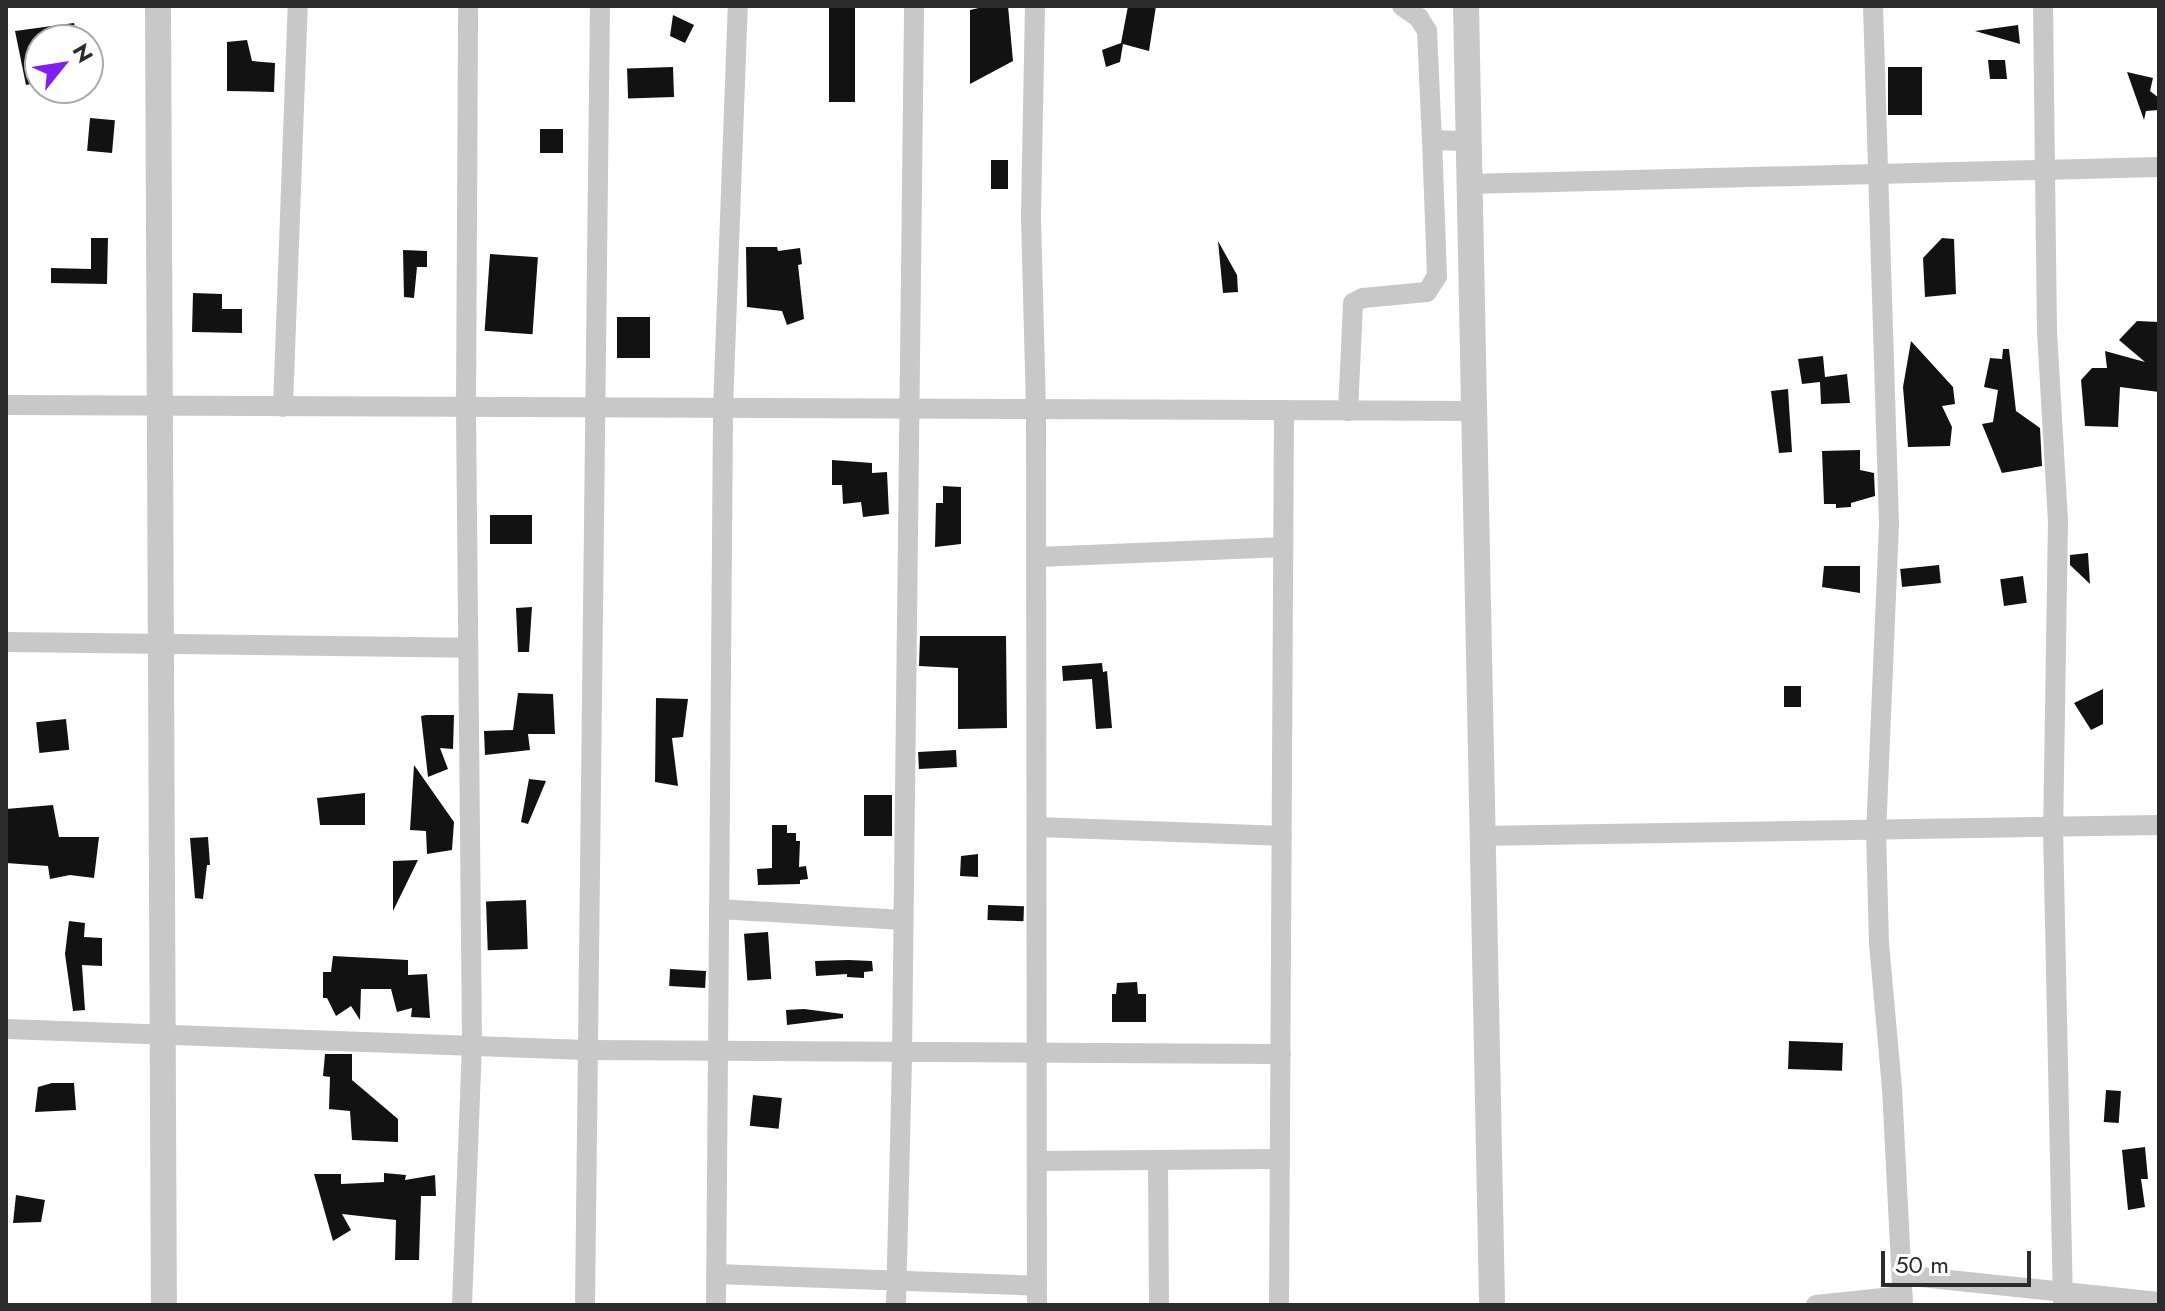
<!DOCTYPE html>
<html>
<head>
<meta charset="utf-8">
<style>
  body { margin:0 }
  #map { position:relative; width:2165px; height:1311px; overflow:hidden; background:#fff; font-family:Jost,sans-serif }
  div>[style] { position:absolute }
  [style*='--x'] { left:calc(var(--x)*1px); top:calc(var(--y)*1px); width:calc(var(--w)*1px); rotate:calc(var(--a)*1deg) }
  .building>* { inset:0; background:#121212; transform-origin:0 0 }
  .minor>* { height:20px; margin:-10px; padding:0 10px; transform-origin:10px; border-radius:10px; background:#c8c8c8 }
  .tertiary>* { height:26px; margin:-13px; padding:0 13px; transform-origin:13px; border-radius:13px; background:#c8c8c8 }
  span { translate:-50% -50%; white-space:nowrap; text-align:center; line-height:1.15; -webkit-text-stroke:8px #fff; paint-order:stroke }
  .frame { position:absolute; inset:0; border:8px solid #2b2b2b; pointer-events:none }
  .north { position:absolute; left:24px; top:24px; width:80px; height:80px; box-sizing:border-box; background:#fff; border:2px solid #aaa; border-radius:50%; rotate:60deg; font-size:22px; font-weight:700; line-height:32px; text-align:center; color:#2b2b2b }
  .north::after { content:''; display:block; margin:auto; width:28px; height:36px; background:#801ff1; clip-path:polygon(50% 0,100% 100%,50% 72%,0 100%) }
  .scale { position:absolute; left:1881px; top:1251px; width:150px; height:36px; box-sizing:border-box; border:4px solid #2b2b2b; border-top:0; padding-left:10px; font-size:24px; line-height:28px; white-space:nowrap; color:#2b2b2b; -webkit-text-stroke:6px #fff; paint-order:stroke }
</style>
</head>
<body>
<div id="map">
  <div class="building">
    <i style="left:829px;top:6px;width:26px;height:96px"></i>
    <i style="clip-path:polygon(987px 6px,1008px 6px,1013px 61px,970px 84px,970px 10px)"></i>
    <i style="clip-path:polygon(1128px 6px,1156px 6px,1149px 51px,1123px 44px,1120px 62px,1106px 67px,1102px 50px,1121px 43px)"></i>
    <i style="clip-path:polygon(673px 15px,694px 25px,685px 43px,670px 36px)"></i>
    <i style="clip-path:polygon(74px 23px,78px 40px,40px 40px,40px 82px,26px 85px,15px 31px)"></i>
    <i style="clip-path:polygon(2018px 25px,2020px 44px,1975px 31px)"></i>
    <i style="clip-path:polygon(247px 40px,252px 61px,275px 63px,274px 92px,227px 91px,227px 42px)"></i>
    <i style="clip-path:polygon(1988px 60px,2005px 60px,2007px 79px,1990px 79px)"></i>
    <i style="left:673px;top:67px;width:30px;height:46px;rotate:88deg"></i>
    <i style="left:1922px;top:67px;width:48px;height:34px;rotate:90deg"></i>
    <i style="clip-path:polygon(2127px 72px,2153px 78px,2150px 91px,2159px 98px,2159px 110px,2146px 111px,2144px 120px)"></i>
    <i style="left:90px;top:118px;width:25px;height:33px;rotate:5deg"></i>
    <i style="left:540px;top:129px;width:23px;height:24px"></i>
    <i style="left:991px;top:160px;width:17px;height:29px"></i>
    <i style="clip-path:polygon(91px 238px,108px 238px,107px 284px,51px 283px,51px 268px,91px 269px)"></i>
    <i style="clip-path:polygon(1942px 238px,1954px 239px,1956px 294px,1925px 297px,1923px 258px)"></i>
    <i style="clip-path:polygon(1218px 241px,1237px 275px,1238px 292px,1223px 293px)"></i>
    <i style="clip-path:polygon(746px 247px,777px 247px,778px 251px,800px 248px,802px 264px,798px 265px,804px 319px,787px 325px,782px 311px,747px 307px)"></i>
    <i style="clip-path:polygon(403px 250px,427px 251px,427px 267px,417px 267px,414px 298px,404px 297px)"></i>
    <i style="left:490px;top:254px;width:48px;height:77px;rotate:4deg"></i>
    <i style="clip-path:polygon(193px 293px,222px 294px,222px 309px,242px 309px,242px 333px,192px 332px)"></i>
    <i style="left:617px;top:317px;width:33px;height:41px"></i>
    <i style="clip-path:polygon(2137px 321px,2159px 322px,2159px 392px,2120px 387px,2118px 427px,2085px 426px,2081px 380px,2092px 368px,2107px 368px,2105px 351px,2145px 362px,2119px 340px)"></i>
    <i style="clip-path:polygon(1911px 341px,1953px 387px,1955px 404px,1942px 406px,1952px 427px,1950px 446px,1908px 447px,1903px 387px)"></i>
    <i style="clip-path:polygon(2003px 349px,2009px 349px,2016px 411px,2040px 428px,2042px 466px,2002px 473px,1982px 424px,1993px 422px,1998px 390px,1984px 387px,1990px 358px,2002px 359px)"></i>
    <i style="clip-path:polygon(1823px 356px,1825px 377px,1847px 374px,1850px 403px,1821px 404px,1820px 382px,1802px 384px,1798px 359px)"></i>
    <i style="clip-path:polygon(1788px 389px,1792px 452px,1779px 453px,1771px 391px)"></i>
    <i style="clip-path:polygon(1860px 450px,1860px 470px,1874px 473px,1875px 496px,1851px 503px,1851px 507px,1836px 508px,1836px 504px,1824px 504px,1822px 451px)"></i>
    <i style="clip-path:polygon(832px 460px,872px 463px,872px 473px,887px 472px,889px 514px,863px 517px,861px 502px,843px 504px,842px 485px,832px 485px)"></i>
    <i style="clip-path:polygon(943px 486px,961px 487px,961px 544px,935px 547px,936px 503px,943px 503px)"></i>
    <i style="left:490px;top:515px;width:42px;height:29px"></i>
    <i style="clip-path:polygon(2088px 553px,2090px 584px,2070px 565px,2070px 555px)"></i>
    <i style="left:1939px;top:565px;width:18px;height:39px;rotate:84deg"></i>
    <i style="clip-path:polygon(1824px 566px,1860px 566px,1860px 593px,1822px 587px)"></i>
    <i style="left:2023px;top:576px;width:27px;height:23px;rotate:82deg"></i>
    <i style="clip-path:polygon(532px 607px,529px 652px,518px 652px,516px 608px)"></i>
    <i style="clip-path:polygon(920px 636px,1006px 636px,1007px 728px,958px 729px,958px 668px,919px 666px)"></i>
    <i style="clip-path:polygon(1102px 663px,1103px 672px,1107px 671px,1112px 728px,1096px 729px,1092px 679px,1063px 681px,1062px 666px)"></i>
    <i style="left:1784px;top:686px;width:17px;height:21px"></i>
    <i style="clip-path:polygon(2103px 689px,2103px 724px,2091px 730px,2074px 703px)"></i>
    <i style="clip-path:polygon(518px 693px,553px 694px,555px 734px,528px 734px,530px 750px,485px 755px,484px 731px,513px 730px)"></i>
    <i style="clip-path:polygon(656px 698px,688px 699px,683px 737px,672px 738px,678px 786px,655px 782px)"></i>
    <i style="clip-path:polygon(426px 715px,454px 715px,453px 749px,440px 748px,448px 769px,428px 777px,421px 716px)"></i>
    <i style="left:66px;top:719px;width:31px;height:30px;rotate:84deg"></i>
    <i style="left:956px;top:750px;width:17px;height:38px;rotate:87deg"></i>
    <i style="clip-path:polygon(414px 765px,454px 822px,452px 850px,427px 854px,426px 831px,410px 830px)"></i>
    <i style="clip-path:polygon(529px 779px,546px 781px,528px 824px,521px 822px)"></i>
    <i style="clip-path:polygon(365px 793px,365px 825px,320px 825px,317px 798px)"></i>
    <i style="left:864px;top:795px;width:28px;height:41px"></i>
    <i style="clip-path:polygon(53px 805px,59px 837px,99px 837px,94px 878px,70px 875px,50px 879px,48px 866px,6px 863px,6px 809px)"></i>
    <i style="clip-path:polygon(772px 825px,787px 825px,787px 833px,796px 833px,796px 841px,800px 841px,799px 867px,806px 866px,808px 879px,800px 880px,800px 884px,758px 885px,757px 869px,772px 868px)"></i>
    <i style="clip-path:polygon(208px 837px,210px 865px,207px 865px,203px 899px,195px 898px,190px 838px)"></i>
    <i style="clip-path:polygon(978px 854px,978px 877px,960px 876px,961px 856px)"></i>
    <i style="clip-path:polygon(418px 860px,393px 911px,393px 861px)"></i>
    <i style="left:526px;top:900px;width:49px;height:40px;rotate:88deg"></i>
    <i style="left:988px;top:905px;width:36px;height:15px;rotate:2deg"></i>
    <i style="clip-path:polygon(69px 921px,85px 923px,84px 937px,102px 938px,102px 966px,82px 965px,85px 1010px,73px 1011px,65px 954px)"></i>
    <i style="left:768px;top:932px;width:47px;height:24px;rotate:86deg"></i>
    <i style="clip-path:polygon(333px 956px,408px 960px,408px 975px,427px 974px,430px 1018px,411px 1017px,412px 1008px,397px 1012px,391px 989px,361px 989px,360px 1020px,351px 1006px,336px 1016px,327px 998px,323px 998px,323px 972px,331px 972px)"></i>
    <i style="clip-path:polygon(848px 960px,872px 961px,873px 971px,864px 972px,864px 978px,847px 977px,847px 974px,816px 976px,815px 961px)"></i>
    <i style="left:706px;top:971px;width:17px;height:36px;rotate:93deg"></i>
    <i style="clip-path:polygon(1137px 982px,1138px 994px,1146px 994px,1146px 1022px,1112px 1022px,1112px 994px,1116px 994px,1117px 983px)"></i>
    <i style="clip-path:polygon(804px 1009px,843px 1014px,843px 1018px,787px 1025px,786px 1010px)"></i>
    <i style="left:1789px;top:1041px;width:54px;height:28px;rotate:2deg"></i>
    <i style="clip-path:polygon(325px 1054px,352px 1054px,352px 1080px,398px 1119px,398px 1142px,352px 1140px,350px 1111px,329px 1109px,330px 1077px,323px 1076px)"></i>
    <i style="clip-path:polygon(52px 1083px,74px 1083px,76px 1110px,35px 1112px,38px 1087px)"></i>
    <i style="left:2106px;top:1090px;width:15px;height:32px;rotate:4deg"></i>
    <i style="left:753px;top:1095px;width:29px;height:31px;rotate:6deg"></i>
    <i style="clip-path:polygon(2145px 1147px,2148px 1179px,2141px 1179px,2145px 1207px,2128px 1210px,2122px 1150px)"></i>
    <i style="clip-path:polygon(384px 1173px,406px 1175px,405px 1180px,435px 1175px,436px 1196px,421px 1196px,419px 1260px,395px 1260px,396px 1220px,342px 1214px,351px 1230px,333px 1241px,314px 1174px,341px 1174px,341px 1184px,384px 1182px)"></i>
    <i style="clip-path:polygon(16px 1195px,45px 1200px,41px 1222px,13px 1223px)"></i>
  </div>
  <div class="minor">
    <i style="--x:1035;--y:6;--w:212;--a:91.1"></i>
    <i style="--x:1031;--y:218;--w:190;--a:88.5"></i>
    <i style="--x:1036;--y:408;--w:897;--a:89.94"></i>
    <i style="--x:1402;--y:6;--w:21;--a:35"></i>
    <i style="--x:1419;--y:18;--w:15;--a:58"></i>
    <i style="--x:1427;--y:31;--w:109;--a:87.4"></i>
    <i style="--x:1432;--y:140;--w:37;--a:2"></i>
    <i style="--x:1873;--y:6;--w:518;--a:88.23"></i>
    <i style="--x:1889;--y:524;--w:306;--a:92.4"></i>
    <i style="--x:1876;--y:830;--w:113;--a:88.5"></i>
    <i style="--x:1879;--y:943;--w:146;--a:84.9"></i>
    <i style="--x:1892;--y:1088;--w:217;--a:87.1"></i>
    <i style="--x:2043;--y:6;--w:325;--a:89.3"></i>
    <i style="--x:2047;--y:331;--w:189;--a:86.7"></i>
    <i style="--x:2058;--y:520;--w:307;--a:90.9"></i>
    <i style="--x:2053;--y:827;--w:478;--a:88.8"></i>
    <i style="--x:1470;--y:184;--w:689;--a:-1.41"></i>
    <i style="--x:6;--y:405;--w:1469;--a:0.23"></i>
    <i style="--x:283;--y:407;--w:401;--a:-87.9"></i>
    <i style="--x:1348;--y:411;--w:108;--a:-87.3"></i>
    <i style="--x:1353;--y:303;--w:11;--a:-27"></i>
    <i style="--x:1363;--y:298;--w:64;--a:-5.4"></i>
    <i style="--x:1427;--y:292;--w:19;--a:-58"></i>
    <i style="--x:1437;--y:276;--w:136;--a:-92.1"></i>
    <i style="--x:1037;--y:557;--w:246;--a:-2.3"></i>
    <i style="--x:6;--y:642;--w:462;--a:0.7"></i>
    <i style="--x:1037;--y:827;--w:245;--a:2.1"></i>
    <i style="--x:1483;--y:836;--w:676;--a:-0.93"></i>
    <i style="--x:719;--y:909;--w:184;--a:3.4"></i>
    <i style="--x:6;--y:1029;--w:581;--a:2.07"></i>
    <i style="--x:587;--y:1050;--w:694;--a:0.33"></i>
    <i style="--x:1037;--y:1161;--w:243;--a:-0.5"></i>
    <i style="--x:1158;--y:1162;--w:143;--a:89.6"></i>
    <i style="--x:716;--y:1274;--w:321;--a:2.1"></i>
    <i style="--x:1902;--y:1275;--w:258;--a:6"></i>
    <i style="--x:462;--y:1305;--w:259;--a:-87.8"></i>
    <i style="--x:472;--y:1046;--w:638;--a:-90.54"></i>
    <i style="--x:466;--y:408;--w:402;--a:-89.7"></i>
    <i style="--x:585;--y:1305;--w:1299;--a:-89.34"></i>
    <i style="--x:716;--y:1305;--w:896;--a:-89.55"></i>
    <i style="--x:723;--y:409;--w:403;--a:-87.9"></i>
    <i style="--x:896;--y:1305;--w:250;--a:-88.6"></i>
    <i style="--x:902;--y:1055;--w:1049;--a:-89.34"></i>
    <i style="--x:1279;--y:1305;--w:895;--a:-89.68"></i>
    <i style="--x:1816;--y:1305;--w:87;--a:-5.9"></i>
  </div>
  <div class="tertiary">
    <i style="--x:158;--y:6;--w:1299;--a:89.74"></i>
    <i style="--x:1466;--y:6;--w:1299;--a:88.85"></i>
  </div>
  <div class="frame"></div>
  <div class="north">N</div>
  <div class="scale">50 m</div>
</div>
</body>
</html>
